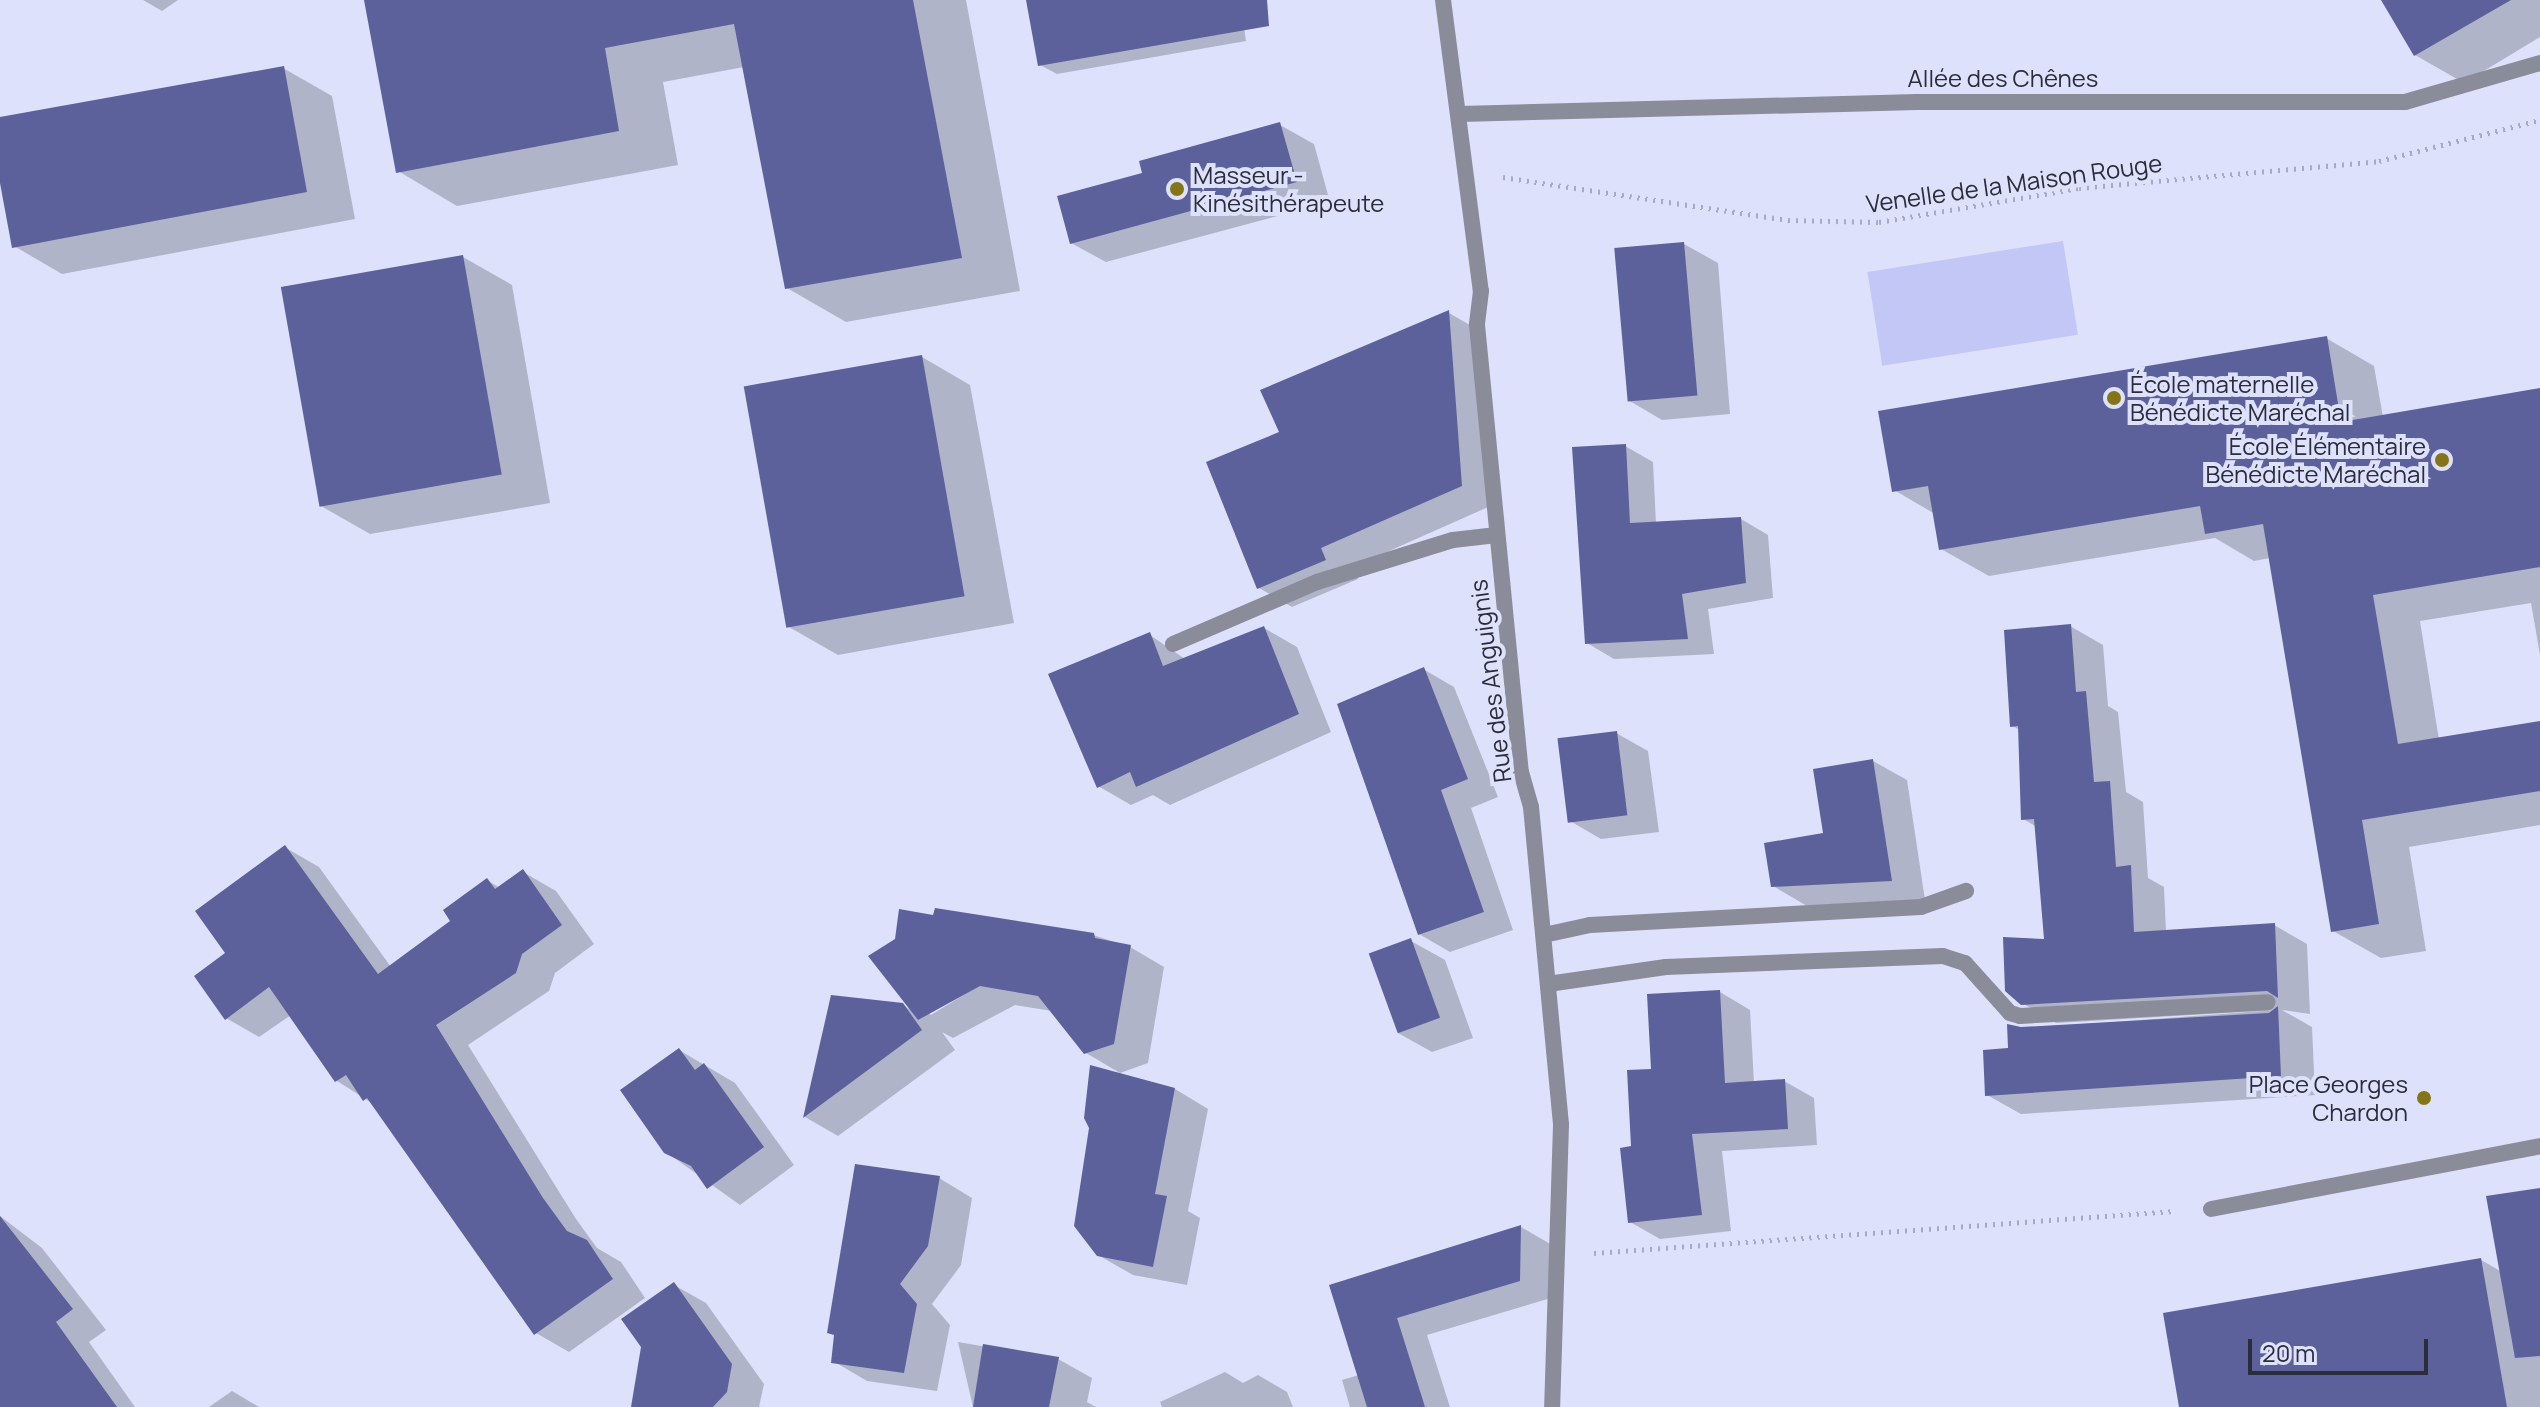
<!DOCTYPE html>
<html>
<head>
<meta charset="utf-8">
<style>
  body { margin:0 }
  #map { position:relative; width:2540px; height:1407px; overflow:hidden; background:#dde1fc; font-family:Manrope,sans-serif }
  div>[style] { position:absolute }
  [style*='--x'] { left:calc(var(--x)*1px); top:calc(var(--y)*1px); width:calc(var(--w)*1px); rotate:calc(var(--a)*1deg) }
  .green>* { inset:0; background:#c2c7f6; transform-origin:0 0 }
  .shadow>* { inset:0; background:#0003 }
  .building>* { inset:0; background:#5c619b; transform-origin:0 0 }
  .path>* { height:5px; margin-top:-2.5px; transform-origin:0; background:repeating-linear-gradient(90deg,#a7abc1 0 2px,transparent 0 8px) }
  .lane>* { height:16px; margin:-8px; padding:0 8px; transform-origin:8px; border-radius:8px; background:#8a8c9a }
  .street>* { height:16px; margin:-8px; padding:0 8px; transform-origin:8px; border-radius:8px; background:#8a8c9a }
  .dots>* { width:22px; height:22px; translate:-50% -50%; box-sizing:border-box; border:4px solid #dde1fc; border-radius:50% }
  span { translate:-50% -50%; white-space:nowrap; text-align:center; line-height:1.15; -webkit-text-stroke:8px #dde1fc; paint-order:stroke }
  .street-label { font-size:24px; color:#2b2d3a }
  .poi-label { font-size:24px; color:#2b2d3a }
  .left { translate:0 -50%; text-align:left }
  .right { translate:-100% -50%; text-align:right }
  .scale { position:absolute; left:2248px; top:1339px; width:180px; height:36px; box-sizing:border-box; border:4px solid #2b2d3a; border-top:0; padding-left:10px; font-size:24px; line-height:28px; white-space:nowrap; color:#2b2d3a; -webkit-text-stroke:6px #dde1fc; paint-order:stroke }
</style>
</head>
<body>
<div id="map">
  <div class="green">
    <i style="left:2063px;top:241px;width:95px;height:198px;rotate:81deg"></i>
  </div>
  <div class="shadow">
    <i style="clip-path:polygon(143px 0,178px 0,162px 11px)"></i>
    <i style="clip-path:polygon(366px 0,966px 0,1020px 291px,846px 322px,787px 288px,744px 67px,663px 82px,678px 165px,457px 206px,398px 171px)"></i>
    <i style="clip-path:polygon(1029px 0,1240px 0,1246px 41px,1057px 74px,1040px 65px)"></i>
    <i style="clip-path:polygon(2384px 0,2540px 0,2540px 37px,2464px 83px,2415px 55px)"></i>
    <i style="clip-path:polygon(283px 68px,332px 96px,355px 219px,62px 274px,14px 246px,0 172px,0 119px)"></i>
    <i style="clip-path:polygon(1280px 125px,1314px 144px,1330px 202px,1106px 262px,1071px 243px,1144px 174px)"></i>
    <i style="clip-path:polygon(1684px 244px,1718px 263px,1730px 414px,1662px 420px,1628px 400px)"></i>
    <i style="clip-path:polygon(463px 257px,512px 285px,550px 503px,370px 534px,321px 506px)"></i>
    <i style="clip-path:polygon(1449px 313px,1482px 332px,1495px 504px,1353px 567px,1358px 579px,1292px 607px,1259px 588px,1281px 434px)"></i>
    <i style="clip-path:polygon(2326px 338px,2374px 366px,2383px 417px,2540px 390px,2540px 655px,2531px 603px,2420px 621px,2439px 740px,2540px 723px,2540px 825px,2409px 847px,2426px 951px,2381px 958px,2333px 931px,2270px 558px,2254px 561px,2215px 538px,1989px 576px,1941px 549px,1935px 514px,1894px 490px)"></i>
    <i style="clip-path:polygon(922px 357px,970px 385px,1014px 623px,838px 655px,789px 627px)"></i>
    <i style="clip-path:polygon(1625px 446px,1653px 462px,1656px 523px,1741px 519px,1768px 535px,1773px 598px,1708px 609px,1714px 654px,1614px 659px,1587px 643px)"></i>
    <i style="clip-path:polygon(2070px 626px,2103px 645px,2108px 706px,2118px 712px,2126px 792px,2143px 802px,2148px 878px,2164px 887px,2166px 932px,2274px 925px,2307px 944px,2310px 1014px,2282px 1010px,2312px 1027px,2315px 1095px,2021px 1114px,1987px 1095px,2020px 1029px,2275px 1010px,2056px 1023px,2022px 1003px,2046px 941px,2037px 827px,2023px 819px,2020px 730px,2012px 726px)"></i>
    <i style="clip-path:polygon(1264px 628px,1297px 647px,1331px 732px,1170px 805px,1153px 795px,1131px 805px,1098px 786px,1150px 635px,1185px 659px)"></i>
    <i style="clip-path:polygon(1423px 669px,1454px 687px,1498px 797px,1471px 808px,1513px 930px,1450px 952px,1419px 934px)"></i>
    <i style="clip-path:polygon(1616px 733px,1648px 751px,1659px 832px,1601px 839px,1570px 821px)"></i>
    <i style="clip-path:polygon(1873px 761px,1907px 780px,1925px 900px,1807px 906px,1773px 886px,1825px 835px)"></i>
    <i style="clip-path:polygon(286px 848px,319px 867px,391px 967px,453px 922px,487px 880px,500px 888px,523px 872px,556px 891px,594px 944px,555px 973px,549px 991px,468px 1045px,576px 1219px,597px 1248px,621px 1262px,645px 1298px,569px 1352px,536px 1333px,375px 1105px,337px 1081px,291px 1015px,259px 1037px,226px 1018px,228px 953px)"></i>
    <i style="clip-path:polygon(evenodd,901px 911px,934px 917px,936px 911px,1093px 935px,1130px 947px,1164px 967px,1148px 1063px,1120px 1073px,1086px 1053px,1052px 1011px,1015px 1005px,953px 1038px,942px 1032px,955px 1050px,838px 1136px,805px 1117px,832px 997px,902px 1005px,913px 1011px,870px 957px,897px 940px,901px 911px,988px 980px,931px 1015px,928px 1012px,988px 980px)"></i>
    <i style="clip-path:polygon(1411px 941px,1445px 960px,1473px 1038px,1432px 1052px,1398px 1033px)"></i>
    <i style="clip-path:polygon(1720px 992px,1750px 1010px,1754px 1083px,1784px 1081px,1814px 1098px,1817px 1145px,1722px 1151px,1731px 1231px,1660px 1239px,1630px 1222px,1653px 1071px)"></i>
    <i style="clip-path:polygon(679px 1050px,735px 1083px,794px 1165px,740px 1205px,666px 1152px)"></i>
    <i style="clip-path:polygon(1175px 1089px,1208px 1109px,1188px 1211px,1200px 1218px,1187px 1285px,1133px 1275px,1098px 1255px)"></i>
    <i style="clip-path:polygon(939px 1178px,972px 1198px,961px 1265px,932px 1304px,950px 1325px,937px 1391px,867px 1381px,833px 1361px)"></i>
    <i style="clip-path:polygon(2540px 1190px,2540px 1407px,2181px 1407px,2481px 1260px,2502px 1272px)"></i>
    <i style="clip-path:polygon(0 1216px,42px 1248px,106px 1330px,89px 1342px,135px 1407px,33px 1407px,0 1362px)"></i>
    <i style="clip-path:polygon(1521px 1227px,1552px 1245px,1551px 1298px,1427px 1335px,1450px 1407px,1350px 1407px,1342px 1380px,1359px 1375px,1332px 1286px)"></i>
    <i style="clip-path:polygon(674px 1285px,706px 1303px,764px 1384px,759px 1407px,633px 1407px)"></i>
    <i style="clip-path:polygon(958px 1342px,1058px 1359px,1092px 1378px,1087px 1402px,1096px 1407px,973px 1407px)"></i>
    <i style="clip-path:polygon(1225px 1372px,1243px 1383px,1258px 1375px,1287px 1392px,1293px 1407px,1162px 1407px,1160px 1402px)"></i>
    <i style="clip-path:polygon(232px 1391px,259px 1407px,209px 1407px)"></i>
  </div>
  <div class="building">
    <i style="clip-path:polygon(364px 0,913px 0,962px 258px,785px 289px,734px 24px,605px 48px,619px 131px,396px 173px)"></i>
    <i style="clip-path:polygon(1026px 0,1267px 0,1269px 26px,1038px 66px)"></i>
    <i style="clip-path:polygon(2381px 0,2511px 0,2414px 56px)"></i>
    <i style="clip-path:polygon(284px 66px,307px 192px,12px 248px,0 183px,0 117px)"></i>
    <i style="clip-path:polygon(1280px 122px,1297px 182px,1070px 244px,1057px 196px,1142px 173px,1139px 161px)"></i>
    <i style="left:1684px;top:242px;width:154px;height:70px;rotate:85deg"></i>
    <i style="left:463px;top:255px;width:223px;height:185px;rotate:80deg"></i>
    <i style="clip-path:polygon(1449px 310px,1462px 486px,1321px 548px,1326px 560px,1257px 589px,1206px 462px,1279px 432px,1260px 390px)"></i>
    <i style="clip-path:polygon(2327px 336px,2341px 422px,2540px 388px,2540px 567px,2373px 595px,2398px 744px,2540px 721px,2540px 791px,2362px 820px,2379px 924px,2331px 932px,2263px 524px,2205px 534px,2200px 506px,1939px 550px,1928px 486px,1892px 492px,1878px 411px)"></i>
    <i style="left:922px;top:355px;width:245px;height:181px;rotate:80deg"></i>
    <i style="clip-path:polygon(1626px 444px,1630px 523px,1741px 517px,1746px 583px,1682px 594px,1688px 639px,1585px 644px,1572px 447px)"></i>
    <i style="clip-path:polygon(2071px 624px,2076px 692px,2086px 691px,2094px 782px,2110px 781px,2116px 867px,2131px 865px,2134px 932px,2275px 923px,2278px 998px,2267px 991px,2021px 1005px,2005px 991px,2003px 937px,2044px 939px,2034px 819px,2021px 820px,2018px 726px,2010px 727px,2004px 630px)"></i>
    <i style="clip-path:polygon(1264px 626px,1299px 714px,1136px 787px,1130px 772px,1097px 788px,1048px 674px,1150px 632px,1163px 666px)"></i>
    <i style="clip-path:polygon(1424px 667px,1468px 779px,1441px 790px,1484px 912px,1418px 935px,1337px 704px)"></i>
    <i style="left:1617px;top:731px;width:85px;height:60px;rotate:83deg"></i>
    <i style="clip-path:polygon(1873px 759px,1892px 881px,1771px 887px,1764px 843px,1823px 833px,1813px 769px)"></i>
    <i style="clip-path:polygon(285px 845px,378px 974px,450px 921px,443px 910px,487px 878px,495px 889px,523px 869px,562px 925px,522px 954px,516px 973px,436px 1025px,543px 1198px,567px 1231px,587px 1240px,613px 1279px,534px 1335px,367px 1098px,363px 1101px,346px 1075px,335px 1082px,269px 987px,225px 1020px,194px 976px,225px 953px,195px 911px)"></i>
    <i style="clip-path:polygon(935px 908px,1094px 933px,1095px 938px,1131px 945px,1114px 1044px,1084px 1054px,1038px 996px,980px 986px,918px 1020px,868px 956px,895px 939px,899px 909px,933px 915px)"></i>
    <i style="left:1411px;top:938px;width:85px;height:45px;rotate:70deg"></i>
    <i style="clip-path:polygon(1720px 990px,1725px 1083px,1785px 1079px,1788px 1129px,1692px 1134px,1702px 1215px,1628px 1223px,1620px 1148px,1631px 1146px,1627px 1070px,1651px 1069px,1647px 994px)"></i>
    <i style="clip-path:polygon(831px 995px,903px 1003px,922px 1030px,803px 1118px)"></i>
    <i style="clip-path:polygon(2278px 1006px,2281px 1076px,1985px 1096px,1983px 1050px,2008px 1048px,2007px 1024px,2021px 1027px,2269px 1013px)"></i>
    <i style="clip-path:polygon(679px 1048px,695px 1070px,704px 1063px,764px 1147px,707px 1189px,691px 1166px,664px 1153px,620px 1090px)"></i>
    <i style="clip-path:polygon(1090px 1065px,1175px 1088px,1155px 1194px,1167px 1196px,1153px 1267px,1097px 1256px,1074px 1226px,1089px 1128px,1084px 1118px)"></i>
    <i style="clip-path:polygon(855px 1164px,940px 1176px,928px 1246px,900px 1284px,917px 1304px,904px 1373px,831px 1363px,834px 1335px,827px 1333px)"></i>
    <i style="clip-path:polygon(2540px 1188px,2540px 1356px,2515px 1358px,2486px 1196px)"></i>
    <i style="clip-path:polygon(0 1216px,73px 1309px,56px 1322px,117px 1407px,0 1407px)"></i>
    <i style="clip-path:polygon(1521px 1225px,1520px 1281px,1397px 1318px,1425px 1407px,1367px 1407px,1329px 1285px)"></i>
    <i style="clip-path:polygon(2481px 1258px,2507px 1407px,2179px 1407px,2163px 1313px)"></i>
    <i style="clip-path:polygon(674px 1282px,732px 1364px,727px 1392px,713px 1407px,631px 1407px,641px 1347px,621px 1319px)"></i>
    <i style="clip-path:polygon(983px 1344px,1059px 1357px,1049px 1407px,973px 1407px)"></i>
  </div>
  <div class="path">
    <i style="--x:1503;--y:177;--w:288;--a:8.6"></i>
    <i style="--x:1788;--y:220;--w:91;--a:1.3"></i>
    <i style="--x:1879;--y:222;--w:203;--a:-9.6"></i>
    <i style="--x:2079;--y:188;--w:301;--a:-5.1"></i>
    <i style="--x:2379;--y:161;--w:166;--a:-14.3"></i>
    <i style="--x:1594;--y:1253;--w:582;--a:-4.14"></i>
  </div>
  <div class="lane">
    <i style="--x:1173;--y:644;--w:157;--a:-23.3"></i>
    <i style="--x:1317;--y:582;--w:142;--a:-17.2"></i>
    <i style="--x:1453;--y:540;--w:44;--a:-6.5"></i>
    <i style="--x:1544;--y:935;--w:47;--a:-12.3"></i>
    <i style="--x:1590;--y:925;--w:331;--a:-3.1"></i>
    <i style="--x:1921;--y:907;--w:48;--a:-19.6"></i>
    <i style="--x:1548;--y:984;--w:119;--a:-8.2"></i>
    <i style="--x:1666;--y:967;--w:277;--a:-2.3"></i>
    <i style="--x:1943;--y:956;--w:23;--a:18"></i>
    <i style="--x:1965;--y:963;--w:67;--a:48"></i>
    <i style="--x:2010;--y:1013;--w:10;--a:17"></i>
    <i style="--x:2020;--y:1016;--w:248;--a:-3.2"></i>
  </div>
  <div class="street">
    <i style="--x:1443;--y:0;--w:293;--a:82.6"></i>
    <i style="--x:1481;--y:291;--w:34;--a:97"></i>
    <i style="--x:1477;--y:325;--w:449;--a:84.4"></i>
    <i style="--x:1521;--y:772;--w:36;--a:74"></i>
    <i style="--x:1531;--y:807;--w:319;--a:84.6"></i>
    <i style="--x:1561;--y:1125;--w:282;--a:91.8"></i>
    <i style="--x:1460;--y:114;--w:457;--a:-1.5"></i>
    <i style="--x:1917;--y:102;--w:488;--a:0"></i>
    <i style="--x:2405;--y:102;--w:141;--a:-16.1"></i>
    <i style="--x:2211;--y:1209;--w:335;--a:-10.8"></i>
  </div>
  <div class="dots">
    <i style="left:1177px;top:189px;background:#847518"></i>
    <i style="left:2114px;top:398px;background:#847518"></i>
    <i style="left:2442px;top:460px;background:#847518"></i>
    <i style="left:2424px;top:1098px;background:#847518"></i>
  </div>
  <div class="street-label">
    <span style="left:2003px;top:78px">Allée des Chênes</span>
    <span style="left:2014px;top:183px;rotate:-8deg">Venelle de la Maison Rouge</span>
    <span style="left:1490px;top:681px;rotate:-97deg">Rue des Anguignis</span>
  </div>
  <div class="poi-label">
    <span class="left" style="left:1193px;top:189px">Masseur -<br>Kinésithérapeute</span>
    <span class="left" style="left:2130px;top:398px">École maternelle<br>Bénédicte Maréchal</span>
    <span class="right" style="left:2426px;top:460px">École Élémentaire<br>Bénédicte Maréchal</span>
    <span class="right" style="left:2408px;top:1098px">Place Georges<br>Chardon</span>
  </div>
  <div class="scale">20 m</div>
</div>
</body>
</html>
